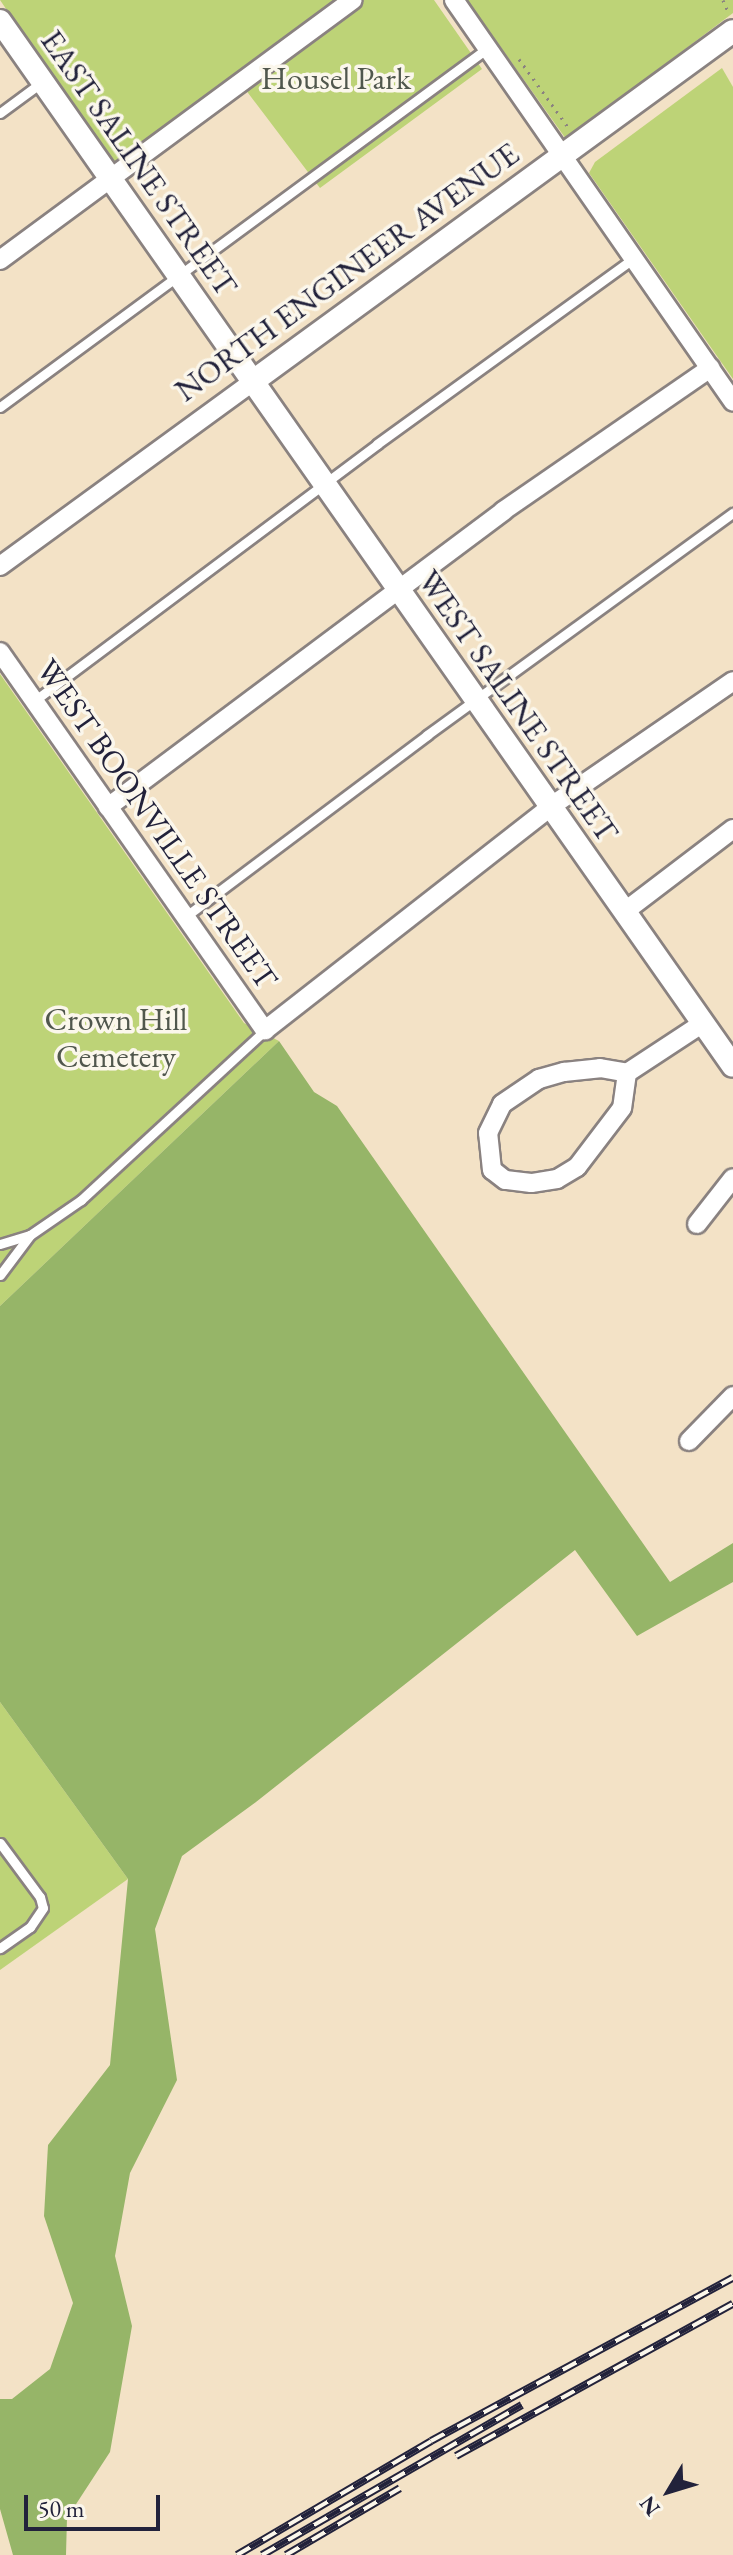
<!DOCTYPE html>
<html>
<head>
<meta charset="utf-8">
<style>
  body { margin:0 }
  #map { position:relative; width:733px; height:2555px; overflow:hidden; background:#f3e2c6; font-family:"EB Garamond",serif }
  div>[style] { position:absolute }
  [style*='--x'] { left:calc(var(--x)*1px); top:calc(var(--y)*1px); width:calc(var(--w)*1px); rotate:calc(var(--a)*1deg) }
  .green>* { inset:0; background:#bdd377 }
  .forest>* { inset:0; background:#96b568 }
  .path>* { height:3px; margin-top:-1.5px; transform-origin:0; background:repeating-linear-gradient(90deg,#8a8280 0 2px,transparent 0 8px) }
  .roads { filter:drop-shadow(2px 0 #8a8280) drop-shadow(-2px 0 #8a8280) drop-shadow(0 2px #8a8280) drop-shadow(0 -2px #8a8280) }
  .service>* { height:9px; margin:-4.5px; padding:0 4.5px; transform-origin:4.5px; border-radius:4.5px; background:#fff }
  .minor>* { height:18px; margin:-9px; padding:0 9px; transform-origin:9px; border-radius:9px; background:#fff }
  .tertiary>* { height:22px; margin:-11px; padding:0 11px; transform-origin:11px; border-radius:11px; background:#fff }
  .rail>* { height:8px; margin-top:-4px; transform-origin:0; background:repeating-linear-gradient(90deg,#fbf7ec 0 15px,#22223b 0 30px); box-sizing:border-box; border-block:2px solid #22223b }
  span { translate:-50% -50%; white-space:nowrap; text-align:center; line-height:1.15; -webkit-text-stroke:7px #fbf7ec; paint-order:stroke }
  .park-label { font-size:32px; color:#50574d }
  .street-label { font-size:32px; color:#22223b }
  .north { position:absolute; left:629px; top:2451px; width:80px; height:80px; -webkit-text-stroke:6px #fbf7ec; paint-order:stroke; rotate:232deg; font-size:22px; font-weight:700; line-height:32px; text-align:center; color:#22223b }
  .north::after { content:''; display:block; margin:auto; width:28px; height:36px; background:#22223b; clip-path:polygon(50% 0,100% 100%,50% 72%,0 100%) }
  .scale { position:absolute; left:24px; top:2495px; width:136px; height:36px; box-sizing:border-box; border:4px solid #22223b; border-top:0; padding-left:10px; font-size:24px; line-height:28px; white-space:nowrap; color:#22223b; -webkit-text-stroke:6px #fbf7ec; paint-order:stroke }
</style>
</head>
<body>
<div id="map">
  <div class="green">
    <i style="clip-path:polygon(0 0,434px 0,482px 69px,320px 188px,236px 77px,122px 162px,112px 165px)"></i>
    <i style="clip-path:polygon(467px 0,733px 0,733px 13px,566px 139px)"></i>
    <i style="clip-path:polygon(722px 68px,733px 87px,733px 379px,589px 173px,595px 162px)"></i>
    <i style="clip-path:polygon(0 674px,244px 1023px,279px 1041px,0 1306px)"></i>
    <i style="clip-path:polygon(0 1702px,128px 1879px,0 1970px)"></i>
  </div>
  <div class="forest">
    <i style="clip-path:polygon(279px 1041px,314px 1092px,337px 1106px,670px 1582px,733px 1543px,733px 1582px,637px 1636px,575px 1550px,256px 1802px,182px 1856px,155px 1929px,177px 2080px,130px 2173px,115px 2256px,132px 2326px,110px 2452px,67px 2518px,66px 2555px,13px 2555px,0 2509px,0 2399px,12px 2399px,50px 2369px,73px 2303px,44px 2216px,48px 2145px,110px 2065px,128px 1879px,0 1702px,0 1306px)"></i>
  </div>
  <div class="path">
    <i style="--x:723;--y:0;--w:13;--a:67"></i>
    <i style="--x:519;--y:59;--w:84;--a:54.2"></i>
  </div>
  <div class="roads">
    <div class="service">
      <i style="--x:0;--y:113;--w:52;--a:-36.4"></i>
      <i style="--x:0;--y:407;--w:607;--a:-36.36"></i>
      <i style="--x:34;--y:701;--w:429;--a:-36.8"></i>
      <i style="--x:377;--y:444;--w:317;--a:-35.9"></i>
      <i style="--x:185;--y:917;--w:303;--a:-36.9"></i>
      <i style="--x:427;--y:735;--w:378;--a:-36"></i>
      <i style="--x:0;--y:1244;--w:31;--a:-17"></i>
      <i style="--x:30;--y:1235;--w:62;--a:-34.5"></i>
      <i style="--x:81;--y:1200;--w:251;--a:-42.7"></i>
      <i style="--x:0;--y:1275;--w:50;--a:-53.1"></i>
      <i style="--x:0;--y:1843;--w:67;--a:53.5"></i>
      <i style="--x:40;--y:1897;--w:11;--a:75"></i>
      <i style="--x:43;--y:1908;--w:23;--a:124"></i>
      <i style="--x:30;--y:1927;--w:37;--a:145"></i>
    </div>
    <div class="minor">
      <i style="--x:454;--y:0;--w:489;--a:55.2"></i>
      <i style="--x:0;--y:260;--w:438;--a:-36.4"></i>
      <i style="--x:0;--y:566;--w:312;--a:-36.1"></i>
      <i style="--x:0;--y:652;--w:462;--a:55"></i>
      <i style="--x:265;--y:1030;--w:362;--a:-38"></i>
      <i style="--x:550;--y:807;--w:222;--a:-34.5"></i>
      <i style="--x:108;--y:807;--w:494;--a:-36.8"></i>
      <i style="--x:503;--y:511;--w:252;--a:-34.6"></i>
      <i style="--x:624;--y:912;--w:137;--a:-37.3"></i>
      <i style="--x:600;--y:1068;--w:27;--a:10"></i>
      <i style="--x:627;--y:1073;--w:35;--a:98"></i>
      <i style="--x:622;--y:1108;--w:74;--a:127.3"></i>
      <i style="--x:577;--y:1167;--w:23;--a:149"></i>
      <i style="--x:557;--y:1179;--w:26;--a:171"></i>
      <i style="--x:531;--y:1183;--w:26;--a:-173"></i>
      <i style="--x:505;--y:1180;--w:16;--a:-142"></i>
      <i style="--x:492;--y:1170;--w:37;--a:-96"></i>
      <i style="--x:488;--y:1133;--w:32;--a:-64"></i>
      <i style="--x:502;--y:1104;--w:45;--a:-34"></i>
      <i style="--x:539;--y:1079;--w:26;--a:-16"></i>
      <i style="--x:564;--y:1072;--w:36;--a:-6"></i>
      <i style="--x:627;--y:1073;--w:91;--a:-33.3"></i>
      <i style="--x:697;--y:1224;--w:58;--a:-52"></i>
      <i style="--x:689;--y:1441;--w:63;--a:-45.6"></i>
    </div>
    <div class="tertiary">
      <i style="--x:0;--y:21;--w:1276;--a:54.95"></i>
      <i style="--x:252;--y:382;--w:595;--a:-36.12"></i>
    </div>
  </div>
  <div class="rail">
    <i style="--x:456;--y:2456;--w:316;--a:-28.8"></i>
    <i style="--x:237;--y:2555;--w:225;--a:-30.4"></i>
    <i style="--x:431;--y:2441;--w:343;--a:-28.4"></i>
    <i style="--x:262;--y:2555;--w:300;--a:-30"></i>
    <i style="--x:286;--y:2555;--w:132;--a:-30.4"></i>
  </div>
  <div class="park-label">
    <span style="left:336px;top:78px">Housel Park</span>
    <span style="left:116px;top:1038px">Crown Hill<br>Cemetery</span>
  </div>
  <div class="street-label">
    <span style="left:139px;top:163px;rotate:55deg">EAST SALINE STREET</span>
    <span style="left:347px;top:272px;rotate:-36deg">NORTH ENGINEER AVENUE</span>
    <span style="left:518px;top:706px;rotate:55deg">WEST SALINE STREET</span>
    <span style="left:157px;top:824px;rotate:55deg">WEST BOONVILLE STREET</span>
  </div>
  <div class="north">N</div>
  <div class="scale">50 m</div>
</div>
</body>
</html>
